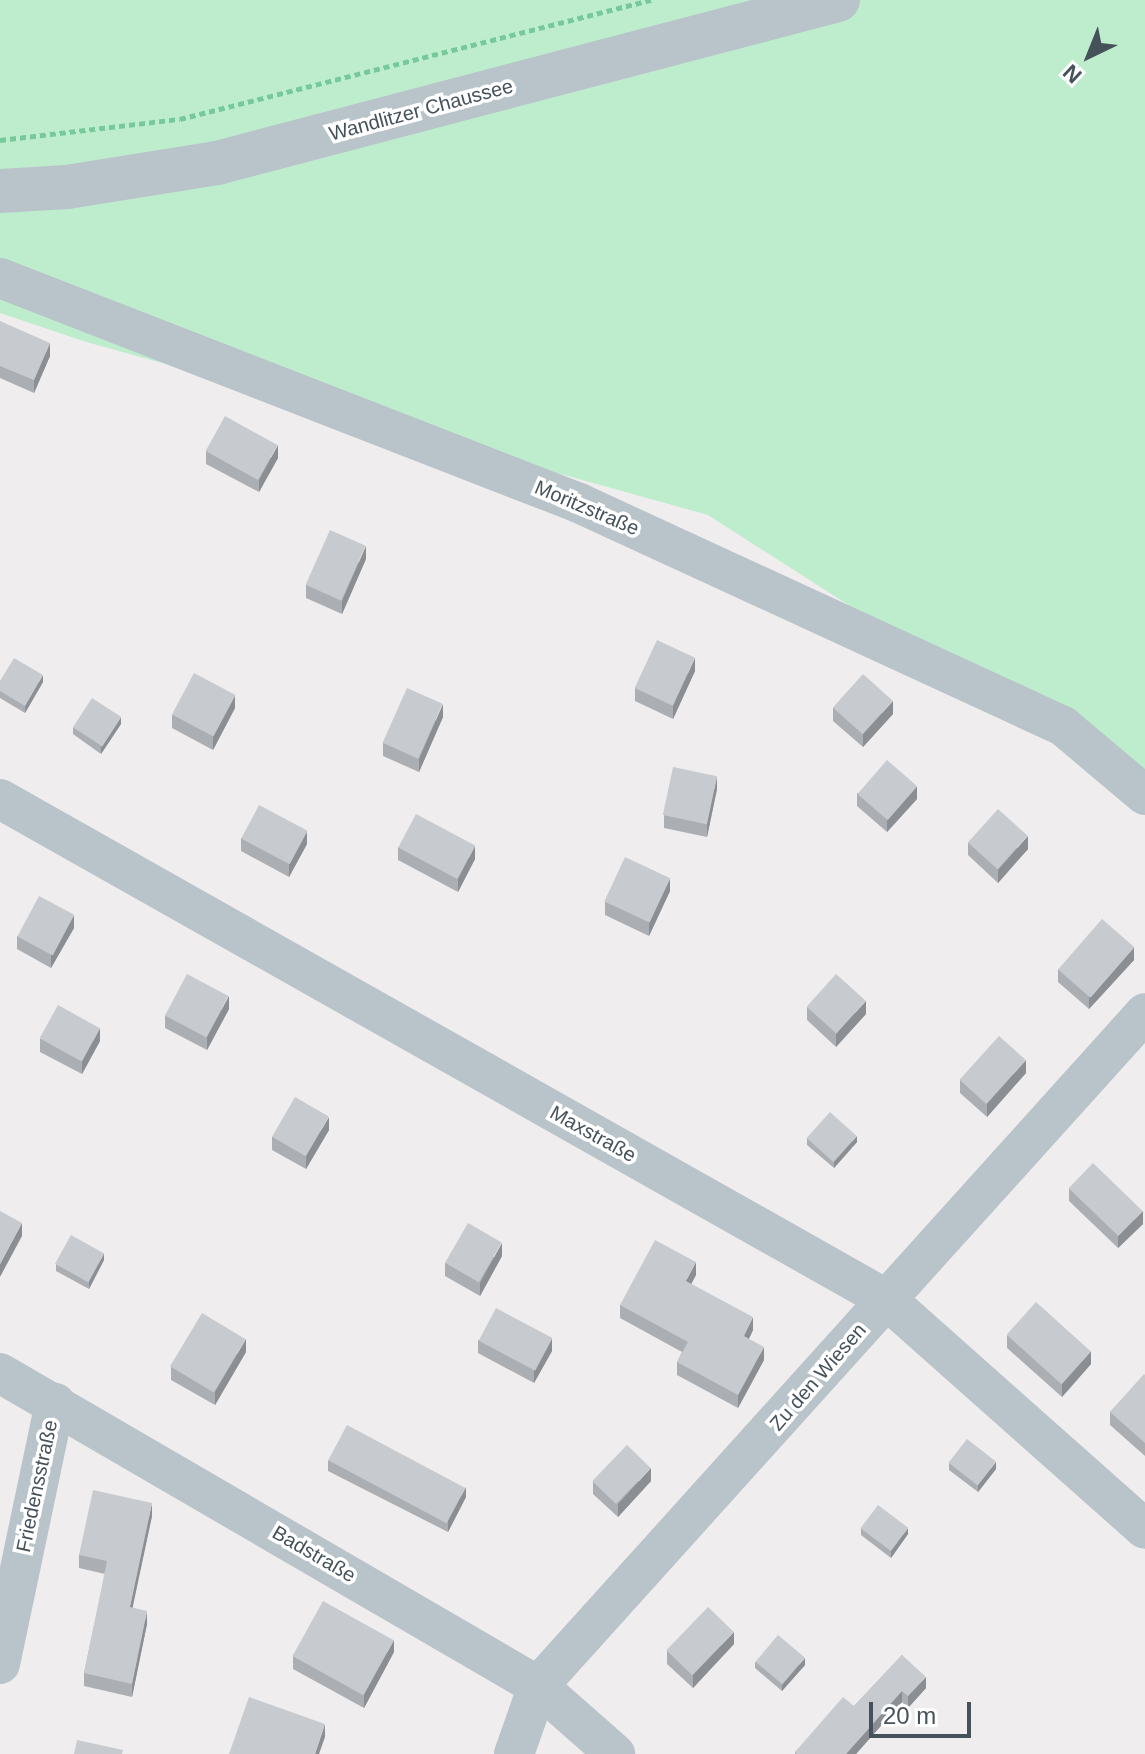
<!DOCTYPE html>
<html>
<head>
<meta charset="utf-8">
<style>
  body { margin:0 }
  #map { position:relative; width:1145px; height:1754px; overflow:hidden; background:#f0edee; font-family:Arial,sans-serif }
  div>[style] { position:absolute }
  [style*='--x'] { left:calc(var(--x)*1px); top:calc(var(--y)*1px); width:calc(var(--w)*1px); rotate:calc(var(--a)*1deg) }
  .green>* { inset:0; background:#bdedcc }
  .path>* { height:5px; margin-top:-2.5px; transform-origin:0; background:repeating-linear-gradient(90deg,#76c99a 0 6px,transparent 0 10px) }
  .minor>* { height:40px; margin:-20px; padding:0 20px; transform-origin:20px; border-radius:20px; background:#b9c3ca }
  .tertiary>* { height:44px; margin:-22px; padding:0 22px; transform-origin:22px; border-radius:22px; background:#b9c3ca }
  .wall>* { inset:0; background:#abafb3 }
  .shaded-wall>* { inset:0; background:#8b8e92 }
  .building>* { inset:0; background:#c7cbd0; transform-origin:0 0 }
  span { translate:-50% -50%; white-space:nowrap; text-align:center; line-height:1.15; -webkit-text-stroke:7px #fff; paint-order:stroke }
  .street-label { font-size:20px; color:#46525a }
  .north { position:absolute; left:1049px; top:16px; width:80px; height:80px; -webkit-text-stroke:6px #fff; paint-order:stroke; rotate:223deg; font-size:22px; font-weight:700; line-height:32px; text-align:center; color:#46525a }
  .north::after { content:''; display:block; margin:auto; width:28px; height:36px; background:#46525a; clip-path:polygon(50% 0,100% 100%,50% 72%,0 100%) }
  .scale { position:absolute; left:869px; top:1702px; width:102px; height:36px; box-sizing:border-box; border:4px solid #46525a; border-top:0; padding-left:10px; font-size:24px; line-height:28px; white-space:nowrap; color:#46525a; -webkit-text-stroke:6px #fff; paint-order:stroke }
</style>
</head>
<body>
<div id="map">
  <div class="green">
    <i style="clip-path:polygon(0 0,1145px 0,1145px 795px,708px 515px,83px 341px,0 313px)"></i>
  </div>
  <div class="path">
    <i style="--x:0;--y:140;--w:181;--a:-6.7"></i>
    <i style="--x:180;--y:119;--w:487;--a:-14.2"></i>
  </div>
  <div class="minor">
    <i style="--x:0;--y:278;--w:621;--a:21.24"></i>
    <i style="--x:579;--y:503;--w:533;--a:24.74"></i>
    <i style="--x:1063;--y:726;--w:107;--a:40.1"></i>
    <i style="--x:0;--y:799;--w:1017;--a:29.44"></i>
    <i style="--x:886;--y:1299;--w:346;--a:41.6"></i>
    <i style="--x:0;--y:1373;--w:622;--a:30.19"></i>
    <i style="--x:538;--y:1686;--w:103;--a:41.4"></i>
    <i style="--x:0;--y:1664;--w:267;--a:-78.1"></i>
    <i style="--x:514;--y:1754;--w:72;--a:-70.6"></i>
    <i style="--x:538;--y:1686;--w:906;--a:-47.95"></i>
  </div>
  <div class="tertiary">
    <i style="--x:0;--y:191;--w:67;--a:-3.4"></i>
    <i style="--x:67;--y:187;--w:152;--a:-9.1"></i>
    <i style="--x:217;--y:163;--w:642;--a:-14.71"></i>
  </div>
  <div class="wall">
    <i style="clip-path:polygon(0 321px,50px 356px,34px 393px,0 378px)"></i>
    <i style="clip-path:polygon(206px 451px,278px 458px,259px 492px,206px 464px)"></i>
    <i style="clip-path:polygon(366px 559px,342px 614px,306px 598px,306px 585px)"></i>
    <i style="clip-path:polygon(695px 671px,673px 719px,635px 701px,635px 688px)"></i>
    <i style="clip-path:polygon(0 681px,43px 682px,25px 713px,0 698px)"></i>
    <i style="clip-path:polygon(235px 708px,213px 750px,172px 728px,172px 715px)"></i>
    <i style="clip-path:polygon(833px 708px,893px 714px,863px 747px,833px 721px)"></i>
    <i style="clip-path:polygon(443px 717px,419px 772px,383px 756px,383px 743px)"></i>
    <i style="clip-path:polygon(121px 724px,101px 754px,73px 734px,73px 727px)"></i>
    <i style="clip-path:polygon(717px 789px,707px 837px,664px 828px,664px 815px)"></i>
    <i style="clip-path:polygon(857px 793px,917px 799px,887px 832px,857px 806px)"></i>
    <i style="clip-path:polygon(241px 838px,307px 844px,289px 877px,241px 851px)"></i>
    <i style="clip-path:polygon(968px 842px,1028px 849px,998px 883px,968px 855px)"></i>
    <i style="clip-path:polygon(398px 847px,475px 859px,458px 892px,398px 860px)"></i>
    <i style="clip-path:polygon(670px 891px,649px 936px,605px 915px,605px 902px)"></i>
    <i style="clip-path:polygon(74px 928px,51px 968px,17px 949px,17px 936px)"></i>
    <i style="clip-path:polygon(1134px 960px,1089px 1009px,1058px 982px,1058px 969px)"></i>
    <i style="clip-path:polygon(807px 1007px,866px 1014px,836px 1047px,807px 1020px)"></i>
    <i style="clip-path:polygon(229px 1009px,207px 1050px,165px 1028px,165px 1015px)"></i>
    <i style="clip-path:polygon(40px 1039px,100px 1041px,82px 1074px,40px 1052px)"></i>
    <i style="clip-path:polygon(1026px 1073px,987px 1117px,960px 1093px,960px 1080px)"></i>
    <i style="clip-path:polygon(329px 1130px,306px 1169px,272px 1150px,272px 1137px)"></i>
    <i style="clip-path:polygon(807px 1138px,857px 1142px,834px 1168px,807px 1145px)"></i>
    <i style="clip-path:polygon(1069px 1188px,1143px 1224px,1118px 1248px,1069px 1201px)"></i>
    <i style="clip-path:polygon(502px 1256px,480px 1296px,445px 1276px,445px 1263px)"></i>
    <i style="clip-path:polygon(104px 1260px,89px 1289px,56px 1271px,56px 1264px)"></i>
    <i style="clip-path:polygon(696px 1275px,691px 1284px,753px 1330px,749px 1339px,764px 1360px,738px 1408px,677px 1375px,677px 1362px,682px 1352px,620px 1318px,620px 1305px)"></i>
    <i style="clip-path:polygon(1007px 1335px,1091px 1364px,1062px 1397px,1007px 1348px)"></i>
    <i style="clip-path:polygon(478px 1340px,552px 1351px,534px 1383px,478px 1353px)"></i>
    <i style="clip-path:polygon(246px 1352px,215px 1405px,171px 1380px,171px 1367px)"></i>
    <i style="clip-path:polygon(1145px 1375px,1145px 1456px,1110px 1425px,1110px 1412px)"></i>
    <i style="clip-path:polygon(328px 1460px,466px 1497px,448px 1532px,328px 1471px)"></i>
    <i style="clip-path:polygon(949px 1463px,996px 1469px,978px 1492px,949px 1470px)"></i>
    <i style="clip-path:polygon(593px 1481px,651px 1481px,618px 1517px,593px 1494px)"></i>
    <i style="clip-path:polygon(152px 1516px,132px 1607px,147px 1624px,132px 1697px,84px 1686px,84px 1673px,105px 1574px,79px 1568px,79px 1555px)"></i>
    <i style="clip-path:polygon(861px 1528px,908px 1534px,891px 1558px,861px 1535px)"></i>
    <i style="clip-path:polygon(734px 1644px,693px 1688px,667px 1664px,667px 1651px)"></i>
    <i style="clip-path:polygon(394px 1652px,364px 1708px,293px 1669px,293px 1656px)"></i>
    <i style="clip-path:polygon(902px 1655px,926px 1688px,908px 1708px,902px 1702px,856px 1754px,795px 1754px,795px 1752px,854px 1706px)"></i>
    <i style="clip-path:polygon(755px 1662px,805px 1665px,782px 1691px,755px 1668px)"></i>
  </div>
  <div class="shaded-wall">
    <i style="clip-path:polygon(50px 343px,50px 356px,34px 393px,34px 380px)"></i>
    <i style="clip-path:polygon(278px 445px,278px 458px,259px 492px,259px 480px)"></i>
    <i style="clip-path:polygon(366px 546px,366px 559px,342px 614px,342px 601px)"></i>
    <i style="clip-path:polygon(695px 658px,695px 671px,673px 719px,673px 706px)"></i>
    <i style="clip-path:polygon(43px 675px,43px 682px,25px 713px,25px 706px)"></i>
    <i style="clip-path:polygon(235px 695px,235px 708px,213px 750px,213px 737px)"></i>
    <i style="clip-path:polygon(893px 701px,893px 714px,863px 747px,863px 734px)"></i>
    <i style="clip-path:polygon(443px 704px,443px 717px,419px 772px,419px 759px)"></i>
    <i style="clip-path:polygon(121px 717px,121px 724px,101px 754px,101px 747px)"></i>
    <i style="clip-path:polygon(717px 776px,717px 789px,707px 837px,707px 824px)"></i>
    <i style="clip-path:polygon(917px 786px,917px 799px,887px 832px,887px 820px)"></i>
    <i style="clip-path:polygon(307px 831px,307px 844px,289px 877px,289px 864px)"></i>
    <i style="clip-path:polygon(1028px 836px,1028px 849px,998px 883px,998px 870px)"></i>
    <i style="clip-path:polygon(475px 846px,475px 859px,458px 892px,458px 879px)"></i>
    <i style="clip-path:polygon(670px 878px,670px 891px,649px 936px,649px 923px)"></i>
    <i style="clip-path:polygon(74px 915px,74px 928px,51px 968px,51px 955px)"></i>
    <i style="clip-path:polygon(1134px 947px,1134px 960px,1089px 1009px,1089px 996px)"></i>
    <i style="clip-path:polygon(229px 996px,229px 1009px,207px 1050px,207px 1037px)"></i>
    <i style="clip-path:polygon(866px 1001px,866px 1014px,836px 1047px,836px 1034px)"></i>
    <i style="clip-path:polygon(100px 1028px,100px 1041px,82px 1074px,82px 1062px)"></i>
    <i style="clip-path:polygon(1026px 1060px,1026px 1073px,987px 1117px,987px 1104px)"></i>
    <i style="clip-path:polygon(329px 1117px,329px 1130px,306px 1169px,306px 1156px)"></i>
    <i style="clip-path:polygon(857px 1136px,857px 1142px,834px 1168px,834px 1162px)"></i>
    <i style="clip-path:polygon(1143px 1211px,1143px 1224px,1118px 1248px,1118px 1236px)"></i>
    <i style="clip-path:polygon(22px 1223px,22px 1236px,0 1277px,0 1264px)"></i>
    <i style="clip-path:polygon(502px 1243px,502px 1256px,480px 1296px,480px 1283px)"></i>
    <i style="clip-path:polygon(104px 1253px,104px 1260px,89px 1289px,89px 1282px)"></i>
    <i style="clip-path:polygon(696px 1262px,696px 1275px,686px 1294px,686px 1281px)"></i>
    <i style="clip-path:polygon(753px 1317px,753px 1330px,744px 1349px,744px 1336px)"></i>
    <i style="clip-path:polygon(552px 1338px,552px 1351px,534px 1383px,534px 1370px)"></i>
    <i style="clip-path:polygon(246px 1339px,246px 1352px,215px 1405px,215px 1392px)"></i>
    <i style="clip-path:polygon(764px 1347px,764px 1360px,738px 1408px,738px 1395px)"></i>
    <i style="clip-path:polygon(1091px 1351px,1091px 1364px,1062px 1397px,1062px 1384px)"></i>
    <i style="clip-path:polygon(996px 1462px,996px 1469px,978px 1492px,978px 1485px)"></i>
    <i style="clip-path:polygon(651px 1468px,651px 1481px,618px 1517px,618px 1504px)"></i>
    <i style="clip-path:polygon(466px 1487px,466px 1497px,448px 1532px,448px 1521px)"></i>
    <i style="clip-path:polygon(152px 1503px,152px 1516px,130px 1620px,130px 1607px)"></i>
    <i style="clip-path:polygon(908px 1528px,908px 1534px,891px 1558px,891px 1551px)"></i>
    <i style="clip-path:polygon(147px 1611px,147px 1624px,132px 1697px,132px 1684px)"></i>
    <i style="clip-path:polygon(734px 1632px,734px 1644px,693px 1688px,693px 1675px)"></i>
    <i style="clip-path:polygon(394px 1640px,394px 1652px,364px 1708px,364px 1695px)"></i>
    <i style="clip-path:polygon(805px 1658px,805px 1665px,782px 1691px,782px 1685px)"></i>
    <i style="clip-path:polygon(926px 1677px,926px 1688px,908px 1708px,908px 1696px)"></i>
    <i style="clip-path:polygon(902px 1691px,902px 1702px,856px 1754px,846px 1754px)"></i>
    <i style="clip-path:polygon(325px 1724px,325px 1737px,319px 1754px,315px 1754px)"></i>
  </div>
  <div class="building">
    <i style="clip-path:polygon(0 321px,50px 343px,34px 380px,0 366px)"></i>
    <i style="left:225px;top:416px;width:60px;height:40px;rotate:29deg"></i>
    <i style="left:330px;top:530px;width:39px;height:60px;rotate:24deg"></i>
    <i style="left:657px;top:640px;width:42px;height:53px;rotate:25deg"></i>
    <i style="clip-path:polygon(14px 658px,43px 675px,25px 706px,0 691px,0 681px)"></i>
    <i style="left:194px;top:673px;width:47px;height:47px;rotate:28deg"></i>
    <i style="left:863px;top:674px;width:40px;height:45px;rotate:42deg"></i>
    <i style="left:407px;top:688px;width:39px;height:60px;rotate:24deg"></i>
    <i style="left:92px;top:698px;width:35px;height:35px;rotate:33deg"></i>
    <i style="left:887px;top:760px;width:40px;height:45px;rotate:41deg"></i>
    <i style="left:673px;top:767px;width:45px;height:49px;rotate:12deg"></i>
    <i style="left:259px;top:805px;width:55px;height:38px;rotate:28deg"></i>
    <i style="left:998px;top:809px;width:40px;height:45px;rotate:42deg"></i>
    <i style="left:416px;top:814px;width:67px;height:38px;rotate:28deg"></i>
    <i style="left:625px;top:857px;width:50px;height:49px;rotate:25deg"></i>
    <i style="left:39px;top:896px;width:40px;height:46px;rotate:28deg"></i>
    <i style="left:1102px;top:919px;width:43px;height:67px;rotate:41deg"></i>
    <i style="left:187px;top:974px;width:47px;height:47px;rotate:28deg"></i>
    <i style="left:836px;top:974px;width:40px;height:44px;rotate:42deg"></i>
    <i style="left:58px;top:1005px;width:48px;height:38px;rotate:29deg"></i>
    <i style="left:999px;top:1036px;width:36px;height:59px;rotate:42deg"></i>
    <i style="left:295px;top:1097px;width:39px;height:46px;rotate:30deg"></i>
    <i style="left:830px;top:1112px;width:36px;height:35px;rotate:42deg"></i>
    <i style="left:1093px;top:1163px;width:69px;height:35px;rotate:44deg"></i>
    <i style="clip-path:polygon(0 1211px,22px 1223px,0 1264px)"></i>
    <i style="left:468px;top:1223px;width:39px;height:46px;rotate:30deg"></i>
    <i style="left:71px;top:1235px;width:38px;height:33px;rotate:29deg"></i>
    <i style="clip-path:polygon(655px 1240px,696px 1262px,686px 1281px,753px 1317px,744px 1336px,764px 1347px,738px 1395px,677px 1362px,688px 1342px,620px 1305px)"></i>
    <i style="left:1036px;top:1302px;width:74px;height:44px;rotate:42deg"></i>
    <i style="left:496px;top:1308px;width:64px;height:37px;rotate:28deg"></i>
    <i style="left:202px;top:1313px;width:51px;height:62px;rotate:31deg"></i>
    <i style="clip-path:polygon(1144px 1374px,1145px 1375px,1145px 1443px,1110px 1412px)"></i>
    <i style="left:347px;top:1425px;width:134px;height:40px;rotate:28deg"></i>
    <i style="left:967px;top:1439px;width:37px;height:30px;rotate:38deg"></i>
    <i style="left:627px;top:1445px;width:33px;height:50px;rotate:44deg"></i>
    <i style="clip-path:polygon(93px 1490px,152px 1503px,130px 1607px,147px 1611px,132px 1684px,84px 1673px,107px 1561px,79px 1555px)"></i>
    <i style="left:878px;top:1505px;width:38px;height:29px;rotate:37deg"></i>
    <i style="left:323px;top:1601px;width:81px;height:63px;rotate:29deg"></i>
    <i style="left:708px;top:1607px;width:36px;height:60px;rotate:44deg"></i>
    <i style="left:778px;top:1635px;width:35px;height:35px;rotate:40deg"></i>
    <i style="clip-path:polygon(902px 1655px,926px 1677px,908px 1696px,902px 1691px,846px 1754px,797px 1754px,795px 1752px,843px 1697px,854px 1706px)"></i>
    <i style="clip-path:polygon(249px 1697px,325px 1724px,315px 1754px,229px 1754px)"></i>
    <i style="clip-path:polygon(77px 1740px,123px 1750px,122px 1754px,74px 1754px)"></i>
  </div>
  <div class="street-label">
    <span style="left:421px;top:110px;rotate:-15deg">Wandlitzer Chaussee</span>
    <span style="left:587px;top:508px;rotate:23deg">Moritzstraße</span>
    <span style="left:593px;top:1134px;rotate:29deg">Maxstraße</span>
    <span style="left:818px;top:1377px;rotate:-49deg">Zu den Wiesen</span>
    <span style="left:37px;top:1486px;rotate:-78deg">Friedensstraße</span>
    <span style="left:314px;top:1554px;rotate:30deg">Badstraße</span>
  </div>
  <div class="north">N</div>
  <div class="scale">20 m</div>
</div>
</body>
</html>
